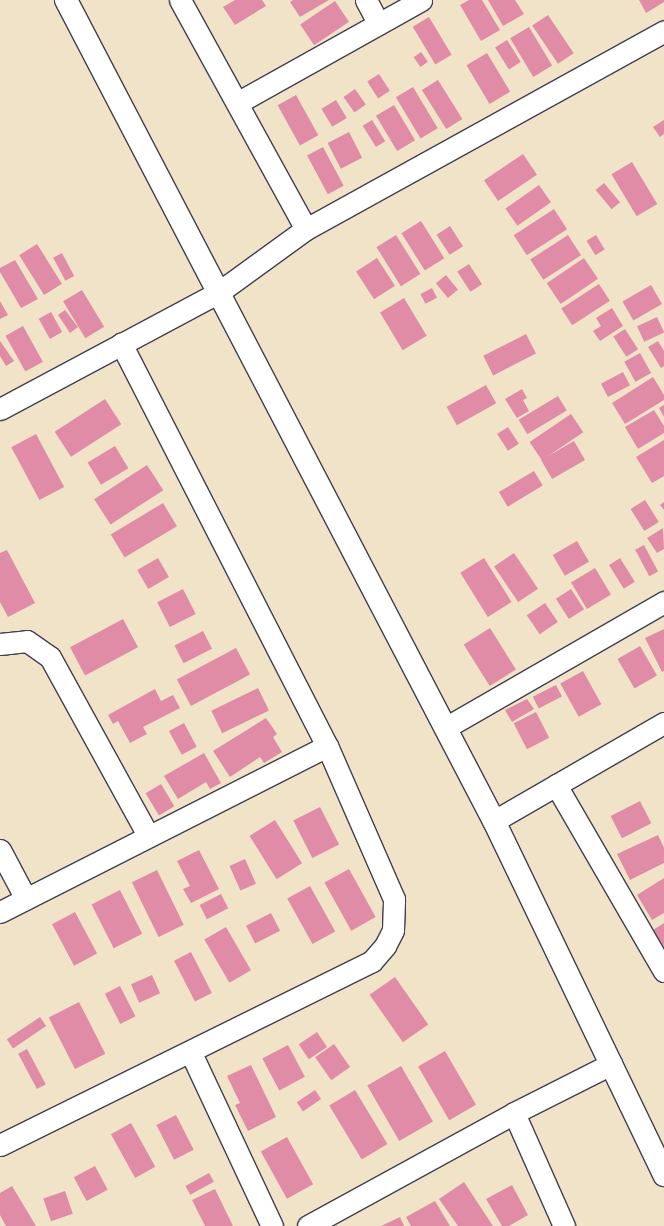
<!DOCTYPE html>
<html>
<head>
<meta charset="utf-8">
<style>
  body { margin:0 }
  #map { position:relative; width:664px; height:1226px; overflow:hidden; background:#f1e3c7; font-family:Pangolin,sans-serif }
  div>[style] { position:absolute }
  [style*='--x'] { left:calc(var(--x)*1px); top:calc(var(--y)*1px); width:calc(var(--w)*1px); rotate:calc(var(--a)*1deg) }
  .building>* { inset:0; background:#e08ca7; transform-origin:0 0 }
  .roads { filter:drop-shadow(1px 0 #413f50) drop-shadow(-1px 0 #413f50) drop-shadow(0 1px #413f50) drop-shadow(0 -1px #413f50) }
  .minor>* { height:21px; margin:-10.5px; padding:0 10.5px; transform-origin:10.5px; border-radius:10.5px; background:#fff }
  .tertiary>* { height:22px; margin:-11px; padding:0 11px; transform-origin:11px; border-radius:11px; background:#fff }
  span { translate:-50% -50%; white-space:nowrap; text-align:center; line-height:1.15; -webkit-text-stroke:3px #fbf7ec; paint-order:stroke }
</style>
</head>
<body>
<div id="map">
  <div class="building">
    <i style="clip-path:polygon(235px 0,262px 0,266px 6px,235px 25px,223px 7px)"></i>
    <i style="clip-path:polygon(293px 0,329px 0,300px 17px,290px 2px)"></i>
    <i style="clip-path:polygon(469px 0,482px 0,500px 30px,481px 41px,460px 5px)"></i>
    <i style="clip-path:polygon(488px 0,515px 0,524px 14px,503px 26px)"></i>
    <i style="clip-path:polygon(639px 0,664px 0,664px 2px,646px 13px)"></i>
    <i style="left:335px;top:1px;width:25px;height:42px;rotate:56deg"></i>
    <i style="left:548px;top:15px;width:46px;height:19px;rotate:56deg"></i>
    <i style="left:429px;top:17px;width:44px;height:19px;rotate:59deg"></i>
    <i style="left:529px;top:27px;width:45px;height:22px;rotate:59deg"></i>
    <i style="left:507px;top:40px;width:26px;height:14px;rotate:58deg"></i>
    <i style="left:421px;top:52px;width:12px;height:9px;rotate:55deg"></i>
    <i style="left:487px;top:53px;width:45px;height:24px;rotate:59deg"></i>
    <i style="left:379px;top:74px;width:20px;height:14px;rotate:57deg"></i>
    <i style="left:438px;top:80px;width:46px;height:19px;rotate:58deg"></i>
    <i style="left:413px;top:87px;width:48px;height:20px;rotate:59deg"></i>
    <i style="left:355px;top:89px;width:19px;height:14px;rotate:55deg"></i>
    <i style="left:296px;top:95px;width:46px;height:21px;rotate:61deg"></i>
    <i style="left:336px;top:100px;width:21px;height:17px;rotate:59deg"></i>
    <i style="left:394px;top:105px;width:41px;height:21px;rotate:59deg"></i>
    <i style="left:372px;top:120px;width:25px;height:11px;rotate:58deg"></i>
    <i style="clip-path:polygon(664px 120px,664px 134px,660px 137px,653px 127px)"></i>
    <i style="left:349px;top:132px;width:29px;height:24px;rotate:63deg"></i>
    <i style="left:323px;top:147px;width:44px;height:18px;rotate:62deg"></i>
    <i style="left:523px;top:154px;width:25px;height:47px;rotate:56deg"></i>
    <i style="left:632px;top:162px;width:49px;height:24px;rotate:59deg"></i>
    <i style="left:604px;top:183px;width:25px;height:11px;rotate:50deg"></i>
    <i style="left:539px;top:185px;width:21px;height:41px;rotate:55deg"></i>
    <i style="left:554px;top:209px;width:24px;height:48px;rotate:57deg"></i>
    <i style="left:421px;top:221px;width:44px;height:23px;rotate:58deg"></i>
    <i style="left:450px;top:226px;width:24px;height:16px;rotate:57deg"></i>
    <i style="left:396px;top:235px;width:46px;height:23px;rotate:58deg"></i>
    <i style="left:568px;top:235px;width:24px;height:45px;rotate:57deg"></i>
    <i style="left:596px;top:235px;width:17px;height:11px;rotate:59deg"></i>
    <i style="left:37px;top:244px;width:47px;height:21px;rotate:58deg"></i>
    <i style="left:62px;top:253px;width:26px;height:10px;rotate:62deg"></i>
    <i style="left:377px;top:258px;width:33px;height:25px;rotate:57deg"></i>
    <i style="left:584px;top:258px;width:25px;height:45px;rotate:56deg"></i>
    <i style="clip-path:polygon(15px 260px,38px 299px,21px 308px,0 272px,0 268px)"></i>
    <i style="left:469px;top:264px;width:24px;height:14px;rotate:57deg"></i>
    <i style="left:446px;top:275px;width:19px;height:13px;rotate:51deg"></i>
    <i style="left:599px;top:284px;width:20px;height:45px;rotate:57deg"></i>
    <i style="left:651px;top:285px;width:22px;height:33px;rotate:60deg"></i>
    <i style="left:432px;top:288px;width:11px;height:13px;rotate:63deg"></i>
    <i style="left:82px;top:290px;width:43px;height:22px;rotate:59deg"></i>
    <i style="left:404px;top:298px;width:44px;height:28px;rotate:59deg"></i>
    <i style="clip-path:polygon(0 301px,8px 315px,0 319px)"></i>
    <i style="clip-path:polygon(612px 308px,623px 326px,600px 341px,593px 331px,601px 326px,596px 318px)"></i>
    <i style="clip-path:polygon(65px 310px,78px 327px,70px 333px,58px 315px)"></i>
    <i style="left:51px;top:312px;width:23px;height:14px;rotate:61deg"></i>
    <i style="left:657px;top:317px;width:17px;height:22px;rotate:65deg"></i>
    <i style="left:23px;top:326px;width:41px;height:20px;rotate:61deg"></i>
    <i style="left:625px;top:329px;width:24px;height:14px;rotate:57deg"></i>
    <i style="left:526px;top:334px;width:22px;height:48px;rotate:63deg"></i>
    <i style="clip-path:polygon(0 341px,14px 361px,6px 366px,0 356px)"></i>
    <i style="clip-path:polygon(658px 341px,664px 351px,664px 366px,661px 368px,648px 347px)"></i>
    <i style="left:640px;top:353px;width:23px;height:18px;rotate:61deg"></i>
    <i style="left:623px;top:372px;width:15px;height:25px;rotate:62deg"></i>
    <i style="clip-path:polygon(653px 377px,664px 395px,664px 400px,625px 424px,612px 403px)"></i>
    <i style="left:486px;top:385px;width:21px;height:45px;rotate:61deg"></i>
    <i style="clip-path:polygon(522px 389px,527px 398px,523px 400px,529px 411px,517px 418px,505px 399px)"></i>
    <i style="left:558px;top:396px;width:17px;height:46px;rotate:59deg"></i>
    <i style="left:105px;top:399px;width:30px;height:60px;rotate:57deg"></i>
    <i style="clip-path:polygon(664px 405px,664px 417px,659px 408px)"></i>
    <i style="clip-path:polygon(654px 410px,664px 426px,664px 433px,638px 449px,625px 427px)"></i>
    <i style="left:571px;top:414px;width:22px;height:50px;rotate:56deg"></i>
    <i style="left:508px;top:427px;width:20px;height:13px;rotate:57deg"></i>
    <i style="left:36px;top:434px;width:60px;height:28px;rotate:62deg"></i>
    <i style="clip-path:polygon(664px 440px,664px 476px,652px 483px,636px 457px)"></i>
    <i style="left:574px;top:441px;width:22px;height:38px;rotate:60deg"></i>
    <i style="left:115px;top:446px;width:26px;height:32px;rotate:59deg"></i>
    <i style="left:147px;top:465px;width:30px;height:63px;rotate:57deg"></i>
    <i style="left:534px;top:471px;width:17px;height:41px;rotate:59deg"></i>
    <i style="left:645px;top:500px;width:26px;height:17px;rotate:58deg"></i>
    <i style="clip-path:polygon(664px 502px,664px 510px,660px 505px)"></i>
    <i style="left:163px;top:503px;width:27px;height:61px;rotate:59deg"></i>
    <i style="clip-path:polygon(663px 528px,664px 549px,657px 553px,647px 538px)"></i>
    <i style="left:577px;top:541px;width:24px;height:28px;rotate:60deg"></i>
    <i style="left:644px;top:545px;width:30px;height:10px;rotate:62deg"></i>
    <i style="clip-path:polygon(7px 550px,35px 603px,8px 617px,0 602px,0 553px)"></i>
    <i style="left:514px;top:553px;width:43px;height:24px;rotate:56deg"></i>
    <i style="left:158px;top:558px;width:22px;height:24px;rotate:60deg"></i>
    <i style="left:484px;top:558px;width:52px;height:28px;rotate:58deg"></i>
    <i style="left:620px;top:558px;width:28px;height:13px;rotate:58deg"></i>
    <i style="left:595px;top:568px;width:31px;height:28px;rotate:59deg"></i>
    <i style="left:183px;top:589px;width:28px;height:29px;rotate:63deg"></i>
    <i style="left:571px;top:589px;width:24px;height:18px;rotate:57deg"></i>
    <i style="left:545px;top:603px;width:23px;height:22px;rotate:56deg"></i>
    <i style="left:123px;top:619px;width:32px;height:60px;rotate:62deg"></i>
    <i style="left:490px;top:628px;width:49px;height:31px;rotate:58deg"></i>
    <i style="clip-path:polygon(664px 629px,664px 671px,662px 672px,645px 638px)"></i>
    <i style="left:203px;top:631px;width:20px;height:32px;rotate:63deg"></i>
    <i style="left:640px;top:646px;width:34px;height:26px;rotate:60deg"></i>
    <i style="left:236px;top:648px;width:30px;height:67px;rotate:62deg"></i>
    <i style="left:583px;top:671px;width:38px;height:26px;rotate:61deg"></i>
    <i style="left:556px;top:685px;width:13px;height:26px;rotate:63deg"></i>
    <i style="left:258px;top:688px;width:25px;height:52px;rotate:64deg"></i>
    <i style="clip-path:polygon(155px 689px,161px 701px,173px 695px,180px 708px,143px 727px,147px 734px,130px 743px,118px 721px,113px 724px,108px 715px)"></i>
    <i style="clip-path:polygon(527px 699px,534px 709px,512px 722px,505px 710px)"></i>
    <i style="left:536px;top:712px;width:29px;height:25px;rotate:63deg"></i>
    <i style="clip-path:polygon(266px 718px,277px 734px,273px 737px,282px 752px,264px 763px,260px 757px,230px 777px,213px 751px)"></i>
    <i style="left:184px;top:723px;width:27px;height:17px;rotate:62deg"></i>
    <i style="clip-path:polygon(204px 753px,221px 783px,210px 789px,206px 782px,178px 799px,164px 776px)"></i>
    <i style="left:161px;top:784px;width:26px;height:18px;rotate:59deg"></i>
    <i style="left:640px;top:801px;width:25px;height:33px;rotate:63deg"></i>
    <i style="left:320px;top:807px;width:42px;height:30px;rotate:63deg"></i>
    <i style="left:275px;top:820px;width:51px;height:30px;rotate:58deg"></i>
    <i style="clip-path:polygon(658px 835px,664px 848px,664px 863px,630px 880px,617px 854px)"></i>
    <i style="clip-path:polygon(199px 850px,219px 889px,191px 903px,183px 889px,190px 886px,177px 861px)"></i>
    <i style="left:245px;top:859px;width:27px;height:17px;rotate:66deg"></i>
    <i style="left:349px;top:869px;width:55px;height:28px;rotate:61deg"></i>
    <i style="left:157px;top:870px;width:61px;height:28px;rotate:64deg"></i>
    <i style="clip-path:polygon(664px 878px,664px 913px,652px 920px,637px 895px)"></i>
    <i style="left:310px;top:886px;width:52px;height:26px;rotate:61deg"></i>
    <i style="left:120px;top:890px;width:49px;height:32px;rotate:63deg"></i>
    <i style="left:221px;top:894px;width:16px;height:24px;rotate:63deg"></i>
    <i style="left:75px;top:912px;width:47px;height:26px;rotate:62deg"></i>
    <i style="left:271px;top:913px;width:20px;height:28px;rotate:63deg"></i>
    <i style="clip-path:polygon(664px 923px,664px 947px,653px 930px)"></i>
    <i style="left:226px;top:927px;width:50px;height:25px;rotate:60deg"></i>
    <i style="left:191px;top:952px;width:46px;height:19px;rotate:63deg"></i>
    <i style="left:152px;top:975px;width:20px;height:23px;rotate:66deg"></i>
    <i style="left:395px;top:977px;width:58px;height:31px;rotate:55deg"></i>
    <i style="left:120px;top:986px;width:34px;height:17px;rotate:63deg"></i>
    <i style="left:79px;top:1002px;width:58px;height:34px;rotate:63deg"></i>
    <i style="left:40px;top:1017px;width:11px;height:40px;rotate:56deg"></i>
    <i style="left:317px;top:1032px;width:18px;height:22px;rotate:56deg"></i>
    <i style="left:334px;top:1044px;width:28px;height:23px;rotate:55deg"></i>
    <i style="left:288px;top:1045px;width:36px;height:29px;rotate:62deg"></i>
    <i style="left:27px;top:1049px;width:40px;height:10px;rotate:62deg"></i>
    <i style="left:445px;top:1051px;width:62px;height:31px;rotate:60deg"></i>
    <i style="clip-path:polygon(251px 1065px,276px 1117px,248px 1131px,235px 1105px,240px 1103px,227px 1076px)"></i>
    <i style="left:401px;top:1066px;width:64px;height:39px;rotate:60deg"></i>
    <i style="left:315px;top:1090px;width:11px;height:22px;rotate:56deg"></i>
    <i style="left:355px;top:1090px;width:63px;height:30px;rotate:59deg"></i>
    <i style="left:176px;top:1115px;width:39px;height:22px;rotate:63deg"></i>
    <i style="left:131px;top:1123px;width:50px;height:23px;rotate:61deg"></i>
    <i style="left:287px;top:1137px;width:54px;height:30px;rotate:61deg"></i>
    <i style="left:95px;top:1166px;width:27px;height:24px;rotate:62deg"></i>
    <i style="left:209px;top:1173px;width:10px;height:27px;rotate:61deg"></i>
    <i style="clip-path:polygon(464px 1182px,493px 1226px,458px 1226px,439px 1199px)"></i>
    <i style="clip-path:polygon(512px 1185px,528px 1215px,509px 1226px,502px 1226px,486px 1199px)"></i>
    <i style="clip-path:polygon(12px 1186px,36px 1226px,6px 1226px,0 1215px,0 1193px)"></i>
    <i style="clip-path:polygon(215px 1189px,233px 1226px,205px 1226px,192px 1200px)"></i>
    <i style="left:65px;top:1191px;width:24px;height:23px;rotate:71deg"></i>
    <i style="clip-path:polygon(435px 1201px,450px 1226px,411px 1226px,406px 1217px)"></i>
    <i style="clip-path:polygon(400px 1217px,404px 1226px,381px 1226px)"></i>
  </div>
  <div class="roads">
    <div class="minor">
      <i style="--x:180;--y:0;--w:261;--a:61.2"></i>
      <i style="--x:366;--y:0;--w:27;--a:62"></i>
      <i style="--x:237;--y:103;--w:211;--a:-29.2"></i>
      <i style="--x:0;--y:409;--w:248;--a:-28.1"></i>
      <i style="--x:219;--y:292;--w:107;--a:-35.9"></i>
      <i style="--x:306;--y:229;--w:409;--a:-28.9"></i>
      <i style="--x:0;--y:644;--w:27;--a:-6"></i>
      <i style="--x:27;--y:641;--w:28;--a:35"></i>
      <i style="--x:50;--y:657;--w:203;--a:61.2"></i>
      <i style="--x:445;--y:728;--w:253;--a:-29.9"></i>
      <i style="--x:556;--y:785;--w:215;--a:59.9"></i>
      <i style="--x:494;--y:821;--w:196;--a:-30"></i>
      <i style="--x:0;--y:850;--w:55;--a:62"></i>
      <i style="--x:0;--y:912;--w:367;--a:-26.9"></i>
      <i style="--x:191;--y:1053;--w:191;--a:64.9"></i>
      <i style="--x:514;--y:1113;--w:124;--a:66.1"></i>
      <i style="--x:0;--y:1145;--w:415;--a:-26.3"></i>
      <i style="--x:372;--y:961;--w:20;--a:-49"></i>
      <i style="--x:385;--y:946;--w:18;--a:-63"></i>
      <i style="--x:393;--y:930;--w:31;--a:-88"></i>
      <i style="--x:394;--y:899;--w:167;--a:-113.6"></i>
      <i style="--x:327;--y:746;--w:452;--a:-117.1"></i>
      <i style="--x:308;--y:1226;--w:235;--a:-28.7"></i>
      <i style="--x:514;--y:1113;--w:109;--a:-26.8"></i>
    </div>
    <div class="tertiary">
      <i style="--x:66;--y:0;--w:926;--a:62.47"></i>
      <i style="--x:494;--y:821;--w:393;--a:64.3"></i>
    </div>
  </div>
</div>
</body>
</html>
